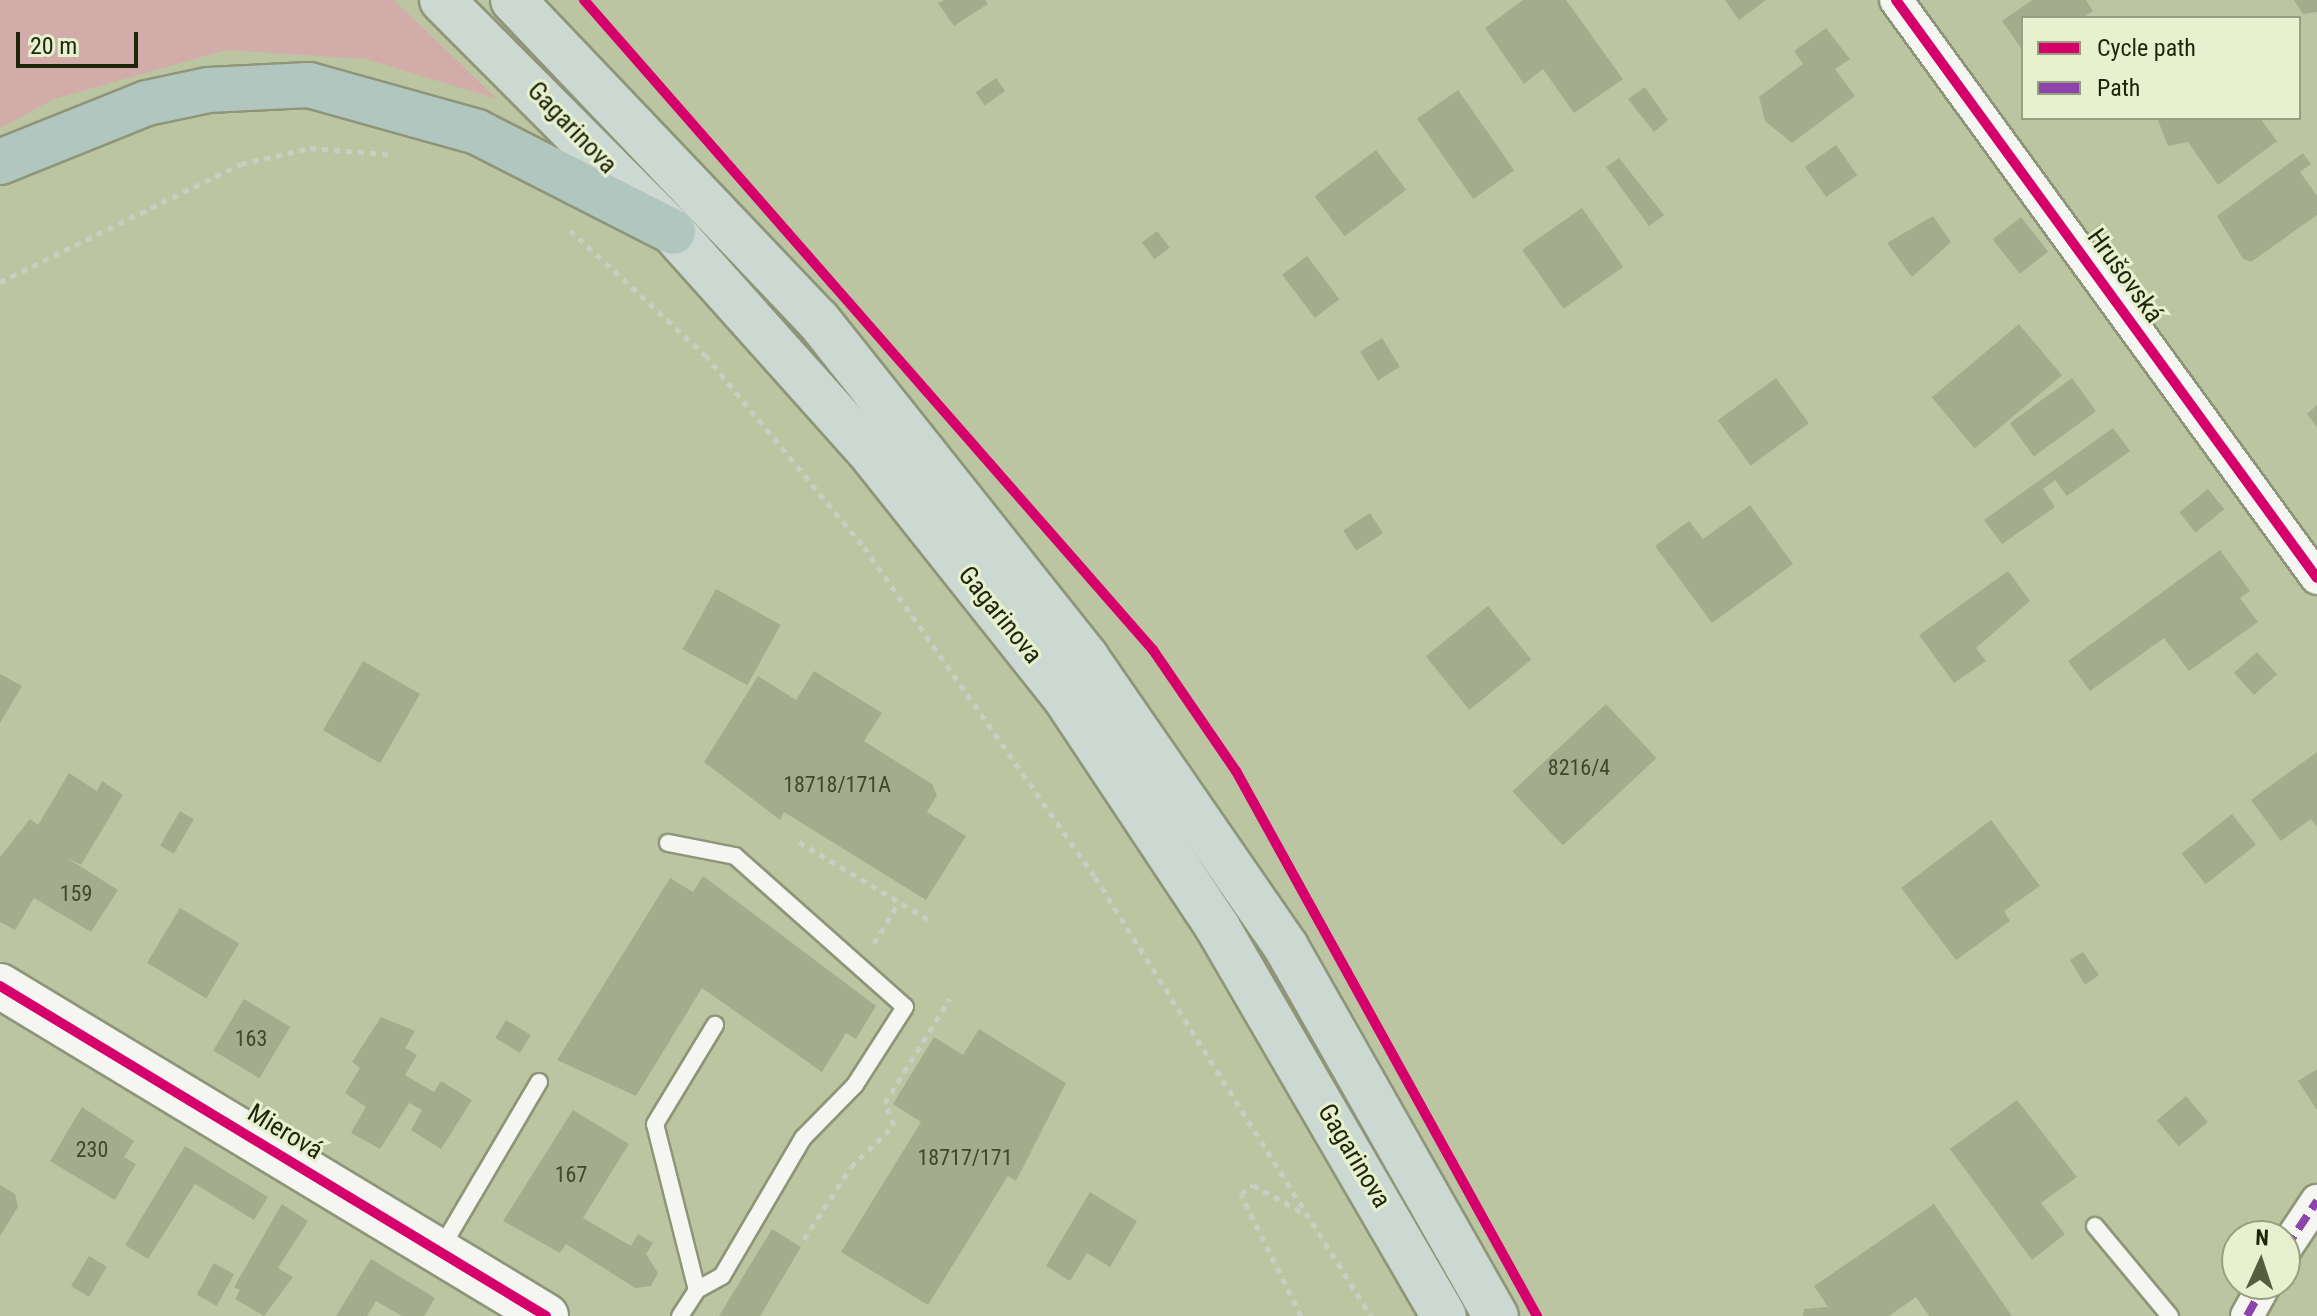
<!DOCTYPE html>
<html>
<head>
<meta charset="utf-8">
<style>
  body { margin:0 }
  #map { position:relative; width:2317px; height:1316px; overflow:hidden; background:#bcc5a1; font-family:"Roboto Condensed",sans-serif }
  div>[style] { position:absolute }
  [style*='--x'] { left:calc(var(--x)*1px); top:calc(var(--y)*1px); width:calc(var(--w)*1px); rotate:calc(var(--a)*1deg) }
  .green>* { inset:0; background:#d1aca8 }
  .building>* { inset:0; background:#a5ac8e; transform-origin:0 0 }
  .path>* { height:5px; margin-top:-2.5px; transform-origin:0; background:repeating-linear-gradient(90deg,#cacdc1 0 6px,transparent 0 12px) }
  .roads { filter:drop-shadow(2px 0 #8e9578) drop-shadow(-2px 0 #8e9578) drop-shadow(0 2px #8e9578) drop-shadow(0 -2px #8e9578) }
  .lane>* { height:16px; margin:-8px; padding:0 8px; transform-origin:8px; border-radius:8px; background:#f5f6f1 }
  .street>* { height:32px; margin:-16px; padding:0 16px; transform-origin:16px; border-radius:16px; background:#f5f6f1 }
  .secondary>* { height:44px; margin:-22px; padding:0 22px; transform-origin:22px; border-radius:22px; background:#f5f6f1 }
  .primary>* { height:44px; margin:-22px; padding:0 22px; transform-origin:22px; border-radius:22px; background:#ccd9d2 }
  .highway>* { height:44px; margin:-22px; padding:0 22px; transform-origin:22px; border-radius:22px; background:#b0c6be }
  .quiet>* { height:8px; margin-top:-4px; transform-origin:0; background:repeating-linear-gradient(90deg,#8e44ad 0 16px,transparent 0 24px) }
  .cycleway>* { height:10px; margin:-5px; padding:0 5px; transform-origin:5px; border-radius:5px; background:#d6006c }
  span { translate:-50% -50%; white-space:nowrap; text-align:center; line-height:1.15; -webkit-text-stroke:6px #e7f1d0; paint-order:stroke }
  .number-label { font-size:22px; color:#40472c }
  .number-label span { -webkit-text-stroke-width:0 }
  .street-label { font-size:26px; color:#1f250b }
  .legend { position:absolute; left:2021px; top:16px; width:280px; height:104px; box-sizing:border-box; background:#e7f1d0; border:2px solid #979f81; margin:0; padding:10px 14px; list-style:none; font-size:24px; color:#1f250b }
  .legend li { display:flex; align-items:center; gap:16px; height:40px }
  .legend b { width:40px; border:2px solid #979f81 }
  .north { position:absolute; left:2221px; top:1220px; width:80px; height:80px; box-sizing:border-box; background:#e7f1d0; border:2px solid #979f81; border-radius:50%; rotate:3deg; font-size:22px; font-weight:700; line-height:32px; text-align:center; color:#1f250b }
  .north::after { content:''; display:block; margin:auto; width:28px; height:36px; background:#565d40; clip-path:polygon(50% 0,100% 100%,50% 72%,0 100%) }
  .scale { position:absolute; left:16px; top:32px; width:122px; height:36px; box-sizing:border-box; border:4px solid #1f250b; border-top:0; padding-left:10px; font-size:24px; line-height:28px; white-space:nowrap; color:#1f250b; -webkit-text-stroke:6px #e7f1d0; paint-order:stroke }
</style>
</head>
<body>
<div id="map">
  <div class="green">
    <i style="clip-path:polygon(0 0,394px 0,497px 99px,366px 59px,226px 50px,54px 99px,0 128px)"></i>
  </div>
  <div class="building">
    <i style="clip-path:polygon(944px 0,985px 0,988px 4px,954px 26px,938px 3px)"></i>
    <i style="clip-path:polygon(1523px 0,1566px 0,1623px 79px,1574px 113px,1543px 69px,1524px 84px,1485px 28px)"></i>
    <i style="clip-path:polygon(1725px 0,1766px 0,1739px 20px)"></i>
    <i style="clip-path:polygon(2032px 0,2086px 0,2093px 11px,2083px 18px,2023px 18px,2023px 51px,2002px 21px)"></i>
    <i style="clip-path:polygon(2294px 0,2317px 0,2317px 12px,2303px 14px)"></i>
    <i style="clip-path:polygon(1826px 28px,1850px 59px,1835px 69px,1855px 96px,1792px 143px,1765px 121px,1759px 97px,1803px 64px,1794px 51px)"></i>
    <i style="left:996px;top:78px;width:16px;height:25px;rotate:55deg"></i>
    <i style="clip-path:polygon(1645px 87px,1668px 120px,1654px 132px,1628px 99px)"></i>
    <i style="left:1458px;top:90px;width:98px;height:50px;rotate:55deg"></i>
    <i style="clip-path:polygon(2157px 118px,2260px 118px,2277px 141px,2218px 185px,2188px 142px,2168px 146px)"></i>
    <i style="left:1836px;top:145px;width:37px;height:38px;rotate:55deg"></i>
    <i style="left:1376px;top:150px;width:50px;height:77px;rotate:53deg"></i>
    <i style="clip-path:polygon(2303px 153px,2311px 164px,2300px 172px,2317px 196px,2317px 215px,2251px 262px,2243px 259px,2217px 216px)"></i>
    <i style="clip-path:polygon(1619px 158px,1664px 215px,1649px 226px,1606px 167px)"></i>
    <i style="left:1582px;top:208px;width:72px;height:73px;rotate:55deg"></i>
    <i style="clip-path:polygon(1933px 216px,1951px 242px,1912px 277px,1887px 243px)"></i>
    <i style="left:2021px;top:217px;width:44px;height:36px;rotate:52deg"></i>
    <i style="left:1157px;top:231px;width:21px;height:19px;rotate:53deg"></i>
    <i style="left:1307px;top:256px;width:54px;height:31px;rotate:53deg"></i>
    <i style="left:2019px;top:324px;width:67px;height:114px;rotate:50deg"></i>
    <i style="left:1382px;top:338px;width:34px;height:26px;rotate:58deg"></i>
    <i style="left:1776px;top:378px;width:56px;height:72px;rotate:54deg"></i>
    <i style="left:2072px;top:378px;width:41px;height:77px;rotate:54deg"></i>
    <i style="clip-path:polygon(2317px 405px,2317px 427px,2307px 414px)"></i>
    <i style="clip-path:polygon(2113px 428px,2130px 451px,2067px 496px,2055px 480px,2043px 489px,2055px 507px,2002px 544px,1984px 520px)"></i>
    <i style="left:2208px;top:489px;width:26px;height:37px;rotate:51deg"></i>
    <i style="clip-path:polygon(1750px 505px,1793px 564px,1712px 623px,1655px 546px,1689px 521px,1703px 539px)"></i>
    <i style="left:1370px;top:513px;width:24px;height:32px;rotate:57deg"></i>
    <i style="clip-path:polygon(2220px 550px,2250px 591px,2240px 598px,2258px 622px,2189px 671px,2164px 638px,2090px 691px,2068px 661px)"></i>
    <i style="clip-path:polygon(2008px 571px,2030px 601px,1976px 648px,1986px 661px,1954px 683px,1919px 635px)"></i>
    <i style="left:716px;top:589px;width:74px;height:69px;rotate:29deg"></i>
    <i style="left:1488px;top:606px;width:69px;height:80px;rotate:51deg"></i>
    <i style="left:2257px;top:652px;width:30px;height:31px;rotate:48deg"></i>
    <i style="left:363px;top:661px;width:66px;height:80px;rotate:30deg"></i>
    <i style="clip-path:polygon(814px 671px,882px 713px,864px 741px,932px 784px,937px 795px,927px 812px,966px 836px,926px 900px,784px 812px,780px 820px,704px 762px,758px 676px,796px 700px)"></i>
    <i style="clip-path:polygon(0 674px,22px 686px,0 723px)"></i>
    <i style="left:1606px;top:704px;width:74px;height:128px;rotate:47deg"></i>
    <i style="clip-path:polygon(2317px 752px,2317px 827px,2311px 819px,2281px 841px,2251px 800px)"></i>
    <i style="clip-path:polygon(69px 773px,97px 791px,102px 781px,123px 795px,81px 865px,64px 856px,118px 890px,91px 932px,34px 898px,15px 930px,0 922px,0 857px,30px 819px,38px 825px)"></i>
    <i style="left:180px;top:811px;width:16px;height:40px;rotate:30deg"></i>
    <i style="left:2232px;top:814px;width:39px;height:64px;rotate:52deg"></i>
    <i style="clip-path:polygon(1991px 820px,2040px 886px,2004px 911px,2010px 921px,1956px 960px,1901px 888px)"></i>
    <i style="clip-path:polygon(703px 876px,876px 1006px,856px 1039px,846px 1033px,822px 1072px,702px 988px,636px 1096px,557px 1060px,670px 878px,693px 892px)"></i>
    <i style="left:180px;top:908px;width:69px;height:64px;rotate:31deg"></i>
    <i style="clip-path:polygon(2083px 952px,2099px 975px,2085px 985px,2070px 960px)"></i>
    <i style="left:244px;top:999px;width:54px;height:60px;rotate:31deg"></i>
    <i style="clip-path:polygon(381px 1017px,415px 1031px,405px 1048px,417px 1055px,405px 1075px,434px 1092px,441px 1081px,472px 1100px,441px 1149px,411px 1130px,422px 1110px,409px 1103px,380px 1149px,351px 1133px,366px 1107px,345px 1093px,360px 1068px,352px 1062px)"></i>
    <i style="left:506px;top:1020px;width:29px;height:21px;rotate:31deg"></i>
    <i style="clip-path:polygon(979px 1029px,1066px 1083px,1016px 1181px,1008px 1176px,928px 1305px,841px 1252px,921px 1122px,893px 1104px,934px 1037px,963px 1055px)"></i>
    <i style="clip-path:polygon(2317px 1069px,2317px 1110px,2298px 1081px)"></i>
    <i style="left:2186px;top:1096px;width:34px;height:38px;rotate:50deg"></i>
    <i style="clip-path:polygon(2017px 1100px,2077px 1177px,2041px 1203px,2065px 1234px,2032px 1260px,1950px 1149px)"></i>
    <i style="clip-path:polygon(82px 1107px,134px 1141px,124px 1157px,136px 1164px,115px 1200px,50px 1161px)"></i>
    <i style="clip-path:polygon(573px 1110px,629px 1144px,583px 1218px,631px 1246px,638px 1234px,653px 1243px,646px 1254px,658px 1273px,651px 1286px,635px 1288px,566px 1244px,560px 1253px,503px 1221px)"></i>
    <i style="clip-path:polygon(185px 1146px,268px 1197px,254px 1220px,195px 1184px,148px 1259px,125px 1245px)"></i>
    <i style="clip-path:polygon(0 1185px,15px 1194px,18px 1207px,0 1236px)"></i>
    <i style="clip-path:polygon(1090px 1192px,1137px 1221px,1110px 1267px,1087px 1253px,1070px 1281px,1046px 1266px)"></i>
    <i style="clip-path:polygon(282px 1204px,308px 1221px,278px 1268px,293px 1277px,264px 1316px,235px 1299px,240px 1290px,234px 1287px)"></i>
    <i style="clip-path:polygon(1934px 1204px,2012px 1316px,1929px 1316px,1916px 1297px,1889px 1316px,1803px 1316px,1804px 1309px,1828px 1307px,1814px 1286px)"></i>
    <i style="clip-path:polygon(772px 1229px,801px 1247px,760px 1316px,719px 1316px)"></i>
    <i style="left:89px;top:1256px;width:21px;height:35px;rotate:31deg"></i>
    <i style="clip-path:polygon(371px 1259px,435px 1298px,424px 1316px,402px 1316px,376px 1301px,367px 1316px,336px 1316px)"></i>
    <i style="left:214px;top:1263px;width:23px;height:36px;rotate:29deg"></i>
  </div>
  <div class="path">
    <i style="--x:584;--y:0;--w:200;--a:47.8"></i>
    <i style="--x:570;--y:230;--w:184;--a:42.8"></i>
    <i style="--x:705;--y:355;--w:249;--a:50.4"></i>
    <i style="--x:864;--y:547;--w:403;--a:55"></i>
    <i style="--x:1095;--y:877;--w:519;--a:57.84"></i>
    <i style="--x:0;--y:282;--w:268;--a:-26.1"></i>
    <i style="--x:241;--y:164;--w:71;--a:-13.1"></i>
    <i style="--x:310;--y:148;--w:78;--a:4.4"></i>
    <i style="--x:1021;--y:501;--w:199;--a:48.5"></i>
    <i style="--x:1153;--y:650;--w:147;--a:55.6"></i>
    <i style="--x:1236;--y:771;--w:136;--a:61"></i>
    <i style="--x:799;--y:842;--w:154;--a:30.9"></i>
    <i style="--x:874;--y:943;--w:48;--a:-58.6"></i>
    <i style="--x:804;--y:1239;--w:86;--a:-56.9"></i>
    <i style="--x:851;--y:1167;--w:60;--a:-44.3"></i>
    <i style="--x:894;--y:1125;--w:24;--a:-112"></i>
    <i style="--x:885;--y:1103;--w:123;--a:-58.2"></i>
    <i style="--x:1301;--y:1316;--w:136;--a:-116.2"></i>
    <i style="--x:1241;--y:1194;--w:15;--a:-37"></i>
    <i style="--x:1253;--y:1185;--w:60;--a:29.1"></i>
  </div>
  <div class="roads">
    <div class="lane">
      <i style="--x:668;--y:843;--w:68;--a:11"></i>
      <i style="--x:735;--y:856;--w:227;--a:41.6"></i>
      <i style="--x:905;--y:1007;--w:93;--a:122.7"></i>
      <i style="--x:855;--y:1085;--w:74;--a:134.5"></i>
      <i style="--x:803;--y:1138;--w:160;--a:120.4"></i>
      <i style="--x:722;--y:1276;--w:29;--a:151"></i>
      <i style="--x:697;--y:1290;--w:31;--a:123"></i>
      <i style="--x:2095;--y:1226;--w:117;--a:50.2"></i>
      <i style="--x:440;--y:1250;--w:195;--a:-59.5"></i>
      <i style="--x:697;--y:1290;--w:171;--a:-104.2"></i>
      <i style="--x:655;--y:1124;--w:116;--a:-58.8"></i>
    </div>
    <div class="street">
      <i style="--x:1896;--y:0;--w:715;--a:53.93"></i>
      <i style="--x:2285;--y:1249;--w:58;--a:-56.3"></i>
      <i style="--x:2247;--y:1316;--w:37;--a:-61"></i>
    </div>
    <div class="secondary">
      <i style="--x:0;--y:986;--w:638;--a:31.15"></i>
    </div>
    <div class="primary">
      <i style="--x:442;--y:0;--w:327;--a:45.1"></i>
      <i style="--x:673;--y:232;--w:300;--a:48.2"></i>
      <i style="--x:873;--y:456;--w:307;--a:51.5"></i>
      <i style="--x:1064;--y:696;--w:278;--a:56.4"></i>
      <i style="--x:1218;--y:928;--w:449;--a:59.8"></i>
      <i style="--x:513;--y:0;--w:442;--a:46.4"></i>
      <i style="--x:818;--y:320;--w:431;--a:51.5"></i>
      <i style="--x:1086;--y:657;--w:352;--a:55.4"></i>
      <i style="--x:1286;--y:947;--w:425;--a:60.4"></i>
    </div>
    <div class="highway">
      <i style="--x:0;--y:162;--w:158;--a:-21.9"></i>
      <i style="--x:147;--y:103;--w:62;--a:-12"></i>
      <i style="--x:208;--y:90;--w:101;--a:-2.8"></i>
      <i style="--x:309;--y:85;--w:174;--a:15.6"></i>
      <i style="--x:477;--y:132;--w:220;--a:27"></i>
    </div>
  </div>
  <div class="quiet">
    <i style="--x:2285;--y:1249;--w:58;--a:-56.3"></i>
    <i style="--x:2247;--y:1316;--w:37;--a:-61"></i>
  </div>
  <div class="cycleway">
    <i style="--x:584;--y:0;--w:864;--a:48.8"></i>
    <i style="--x:1153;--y:650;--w:147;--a:55.6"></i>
    <i style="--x:1236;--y:771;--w:623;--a:61.09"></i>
    <i style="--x:1896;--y:0;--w:715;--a:53.93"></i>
    <i style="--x:0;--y:986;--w:638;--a:31.15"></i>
  </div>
  <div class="number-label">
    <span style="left:1579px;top:768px">8216/4</span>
    <span style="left:837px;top:785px">18718/171A</span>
    <span style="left:76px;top:894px">159</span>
    <span style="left:251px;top:1039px">163</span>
    <span style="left:92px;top:1150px">230</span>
    <span style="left:965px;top:1158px">18717/171</span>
    <span style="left:571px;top:1175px">167</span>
  </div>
  <div class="street-label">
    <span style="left:572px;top:128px;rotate:46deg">Gagarinova</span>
    <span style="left:2125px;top:276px;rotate:54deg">Hrušovská</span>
    <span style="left:1000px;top:615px;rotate:51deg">Gagarinova</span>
    <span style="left:285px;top:1132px;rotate:31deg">Mierová</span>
    <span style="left:1354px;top:1156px;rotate:59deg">Gagarinova</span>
  </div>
  <ul class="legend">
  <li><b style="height:10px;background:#d6006c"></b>Cycle path</li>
  <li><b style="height:10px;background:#8e44ad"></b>Path</li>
  </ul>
  <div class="north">N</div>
  <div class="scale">20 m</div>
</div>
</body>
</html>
